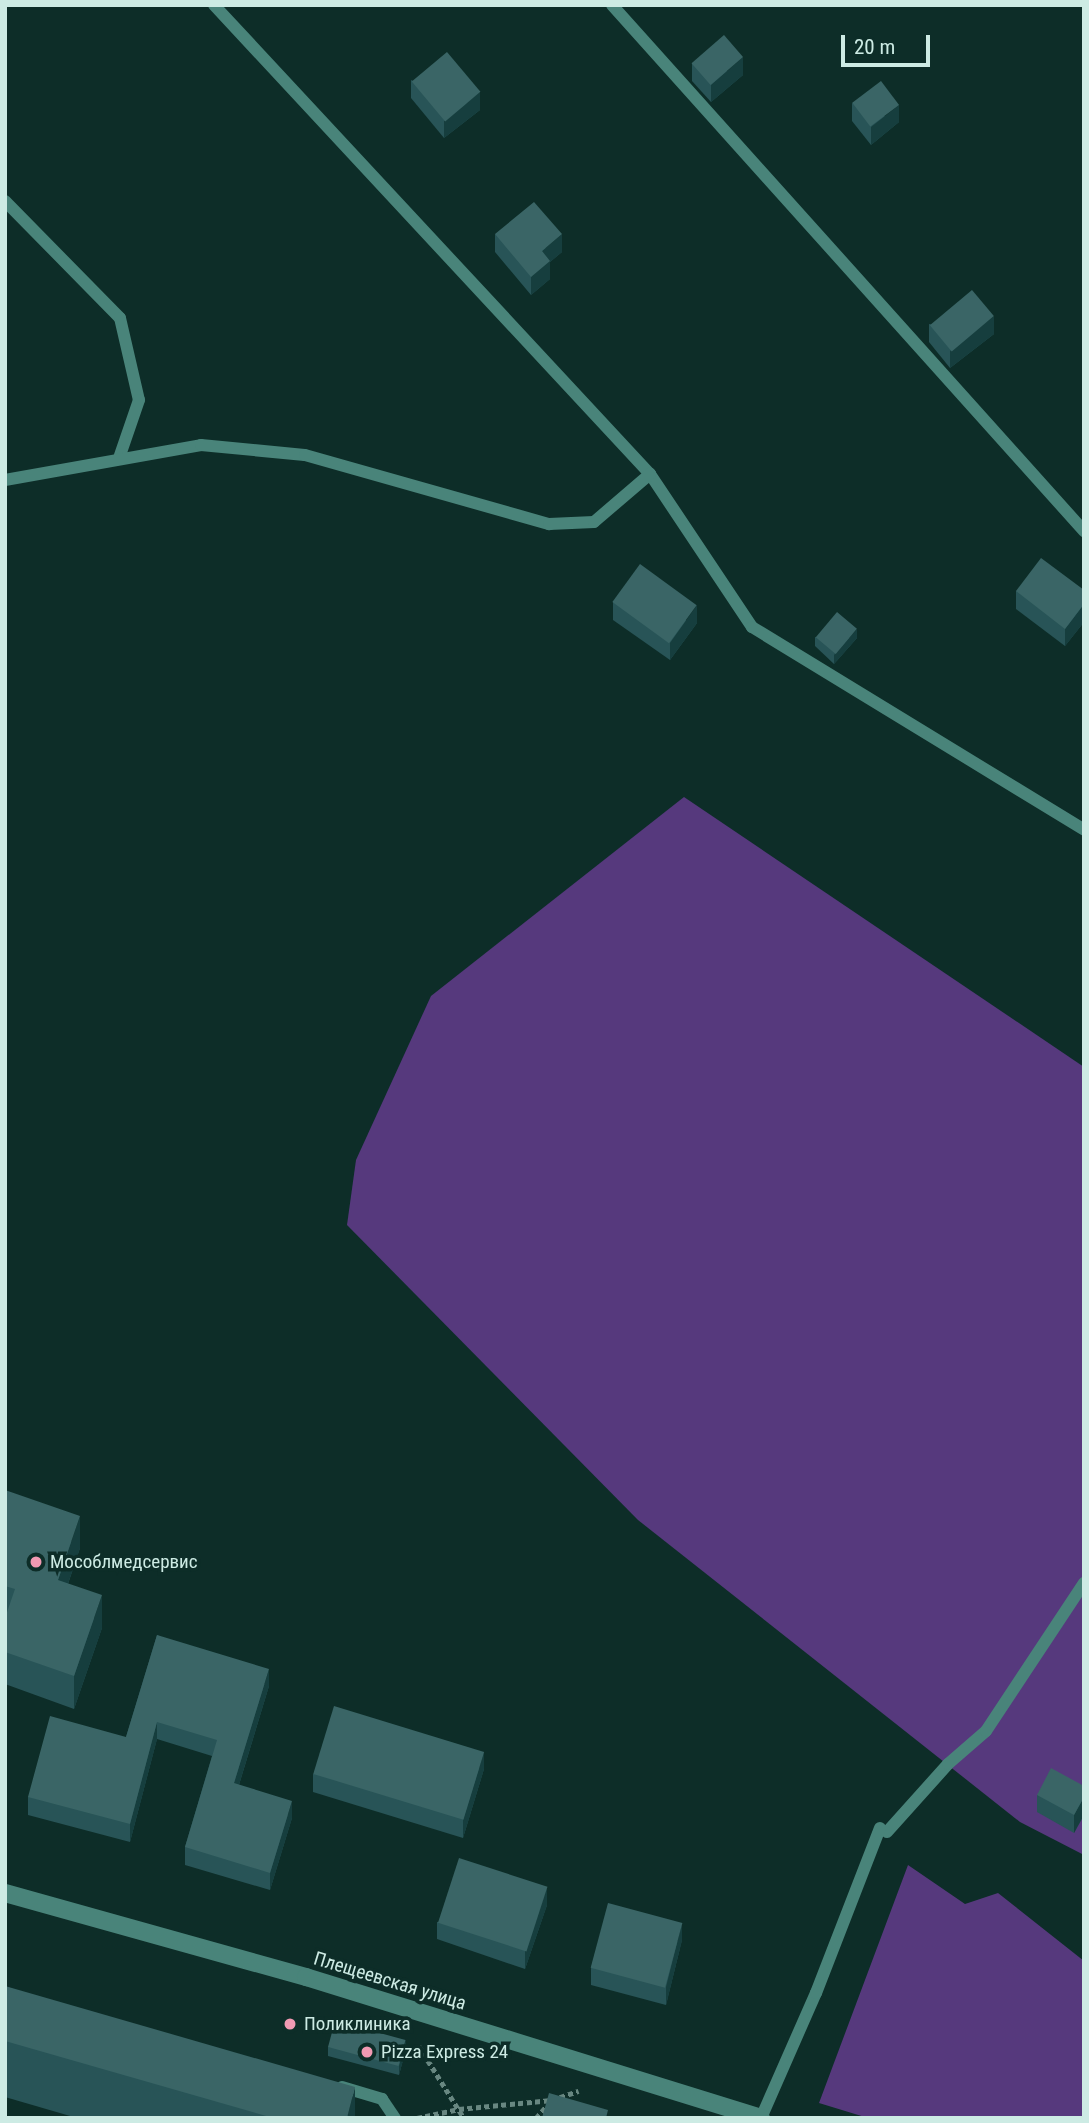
<!DOCTYPE html>
<html>
<head>
<meta charset="utf-8">
<style>
  body { margin:0 }
  #map { position:relative; width:1089px; height:2123px; overflow:hidden; background:#0d2d28; font-family:"Roboto Condensed",sans-serif }
  div>[style] { position:absolute }
  [style*='--x'] { left:calc(var(--x)*1px); top:calc(var(--y)*1px); width:calc(var(--w)*1px); rotate:calc(var(--a)*1deg) }
  .green>* { inset:0; background:#56397d }
  .path>* { height:4.5px; margin-top:-2.25px; transform-origin:0; background:repeating-linear-gradient(90deg,#688781 0 5px,transparent 0 8.5px) }
  .service>* { height:12px; margin:-6px; padding:0 6px; transform-origin:6px; border-radius:6px; background:#49847a }
  .tertiary>* { height:18px; margin:-9px; padding:0 9px; transform-origin:9px; border-radius:9px; background:#49847a }
  .wall>* { inset:0; background:#285457 }
  .shaded-wall>* { inset:0; background:#163e3e }
  .building>* { inset:0; background:#3a6566; transform-origin:0 0 }
  .dots>* { width:19px; height:19px; translate:-50% -50%; box-sizing:border-box; border:4px solid #0d2d28; border-radius:50% }
  span { translate:-50% -50%; white-space:nowrap; text-align:center; line-height:1.15; -webkit-text-stroke:7px #0d2d28; paint-order:stroke }
  .poi-label { font-size:19px; color:#cdebe4 }
  .left { translate:0 -50%; text-align:left }
  .street-label { font-size:19px; color:#cdebe4 }
  .frame { position:absolute; inset:0; border:7px solid #cdebe4; pointer-events:none }
  .scale { position:absolute; left:841px; top:35px; width:89px; height:32px; box-sizing:border-box; border:4px solid #cdebe4; border-top:0; padding-left:9px; font-size:21px; line-height:24px; white-space:nowrap; color:#cdebe4; -webkit-text-stroke:5px #0d2d28; paint-order:stroke }
</style>
</head>
<body>
<div id="map">
  <div class="green">
    <i style="clip-path:polygon(684px 797px,1084px 1067px,1084px 1855px,1020px 1822px,638px 1520px,347px 1225px,356px 1160px,431px 996px)"></i>
    <i style="clip-path:polygon(908px 1865px,965px 1904px,998px 1893px,1084px 1961px,1084px 2118px,868px 2118px,819px 2103px)"></i>
  </div>
  <div class="path">
    <i style="--x:419;--y:2046;--w:85;--a:58"></i>
    <i style="--x:417;--y:2118;--w:43;--a:-12.1"></i>
    <i style="--x:459;--y:2109;--w:93;--a:-5.5"></i>
    <i style="--x:552;--y:2100;--w:28;--a:-19"></i>
    <i style="--x:536;--y:2118;--w:20;--a:-49"></i>
  </div>
  <div class="service">
    <i style="--x:214;--y:5;--w:640;--a:47.09"></i>
    <i style="--x:650;--y:474;--w:184;--a:56.3"></i>
    <i style="--x:752;--y:627;--w:389;--a:31.4"></i>
    <i style="--x:612;--y:5;--w:707;--a:48.1"></i>
    <i style="--x:5;--y:201;--w:164;--a:45.5"></i>
    <i style="--x:120;--y:318;--w:84;--a:77"></i>
    <i style="--x:139;--y:400;--w:61;--a:109"></i>
    <i style="--x:5;--y:480;--w:199;--a:-10.1"></i>
    <i style="--x:201;--y:445;--w:104;--a:5.5"></i>
    <i style="--x:305;--y:455;--w:254;--a:15.8"></i>
    <i style="--x:549;--y:524;--w:45;--a:-2.5"></i>
    <i style="--x:594;--y:522;--w:74;--a:-40.6"></i>
    <i style="--x:887;--y:1832;--w:91;--a:-48.1"></i>
    <i style="--x:948;--y:1764;--w:50;--a:-41"></i>
    <i style="--x:986;--y:1731;--w:178;--a:-56.5"></i>
    <i style="--x:342;--y:2087;--w:42;--a:16.7"></i>
    <i style="--x:382;--y:2099;--w:23;--a:56"></i>
    <i style="--x:761;--y:2118;--w:137;--a:-66.3"></i>
    <i style="--x:816;--y:1993;--w:177;--a:-68.8"></i>
  </div>
  <div class="tertiary">
    <i style="--x:5;--y:1893;--w:313;--a:15.6"></i>
    <i style="--x:306;--y:1977;--w:476;--a:17.2"></i>
  </div>
  <div class="wall">
    <i style="clip-path:polygon(692px 63px,743px 75px,711px 102px,692px 81px)"></i>
    <i style="clip-path:polygon(411px 80px,480px 110px,444px 138px,411px 98px)"></i>
    <i style="clip-path:polygon(852px 103px,899px 122px,871px 145px,852px 121px)"></i>
    <i style="clip-path:polygon(495px 234px,562px 252px,550px 262px,550px 279px,531px 295px,495px 252px)"></i>
    <i style="clip-path:polygon(929px 324px,994px 334px,950px 368px,929px 342px)"></i>
    <i style="clip-path:polygon(1084px 590px,1084px 622px,1065px 646px,1016px 609px,1016px 591px)"></i>
    <i style="clip-path:polygon(613px 602px,697px 623px,670px 660px,613px 620px)"></i>
    <i style="clip-path:polygon(815px 637px,857px 638px,834px 664px,815px 646px)"></i>
    <i style="clip-path:polygon(5px 1490px,80px 1548px,68px 1584px,102px 1628px,74px 1709px,5px 1684px)"></i>
    <i style="clip-path:polygon(157px 1635px,269px 1686px,239px 1785px,292px 1818px,270px 1890px,185px 1865px,185px 1847px,212px 1756px,157px 1739px,130px 1842px,28px 1815px,28px 1797px,126px 1737px)"></i>
    <i style="clip-path:polygon(484px 1769px,463px 1838px,313px 1792px,313px 1774px)"></i>
    <i style="clip-path:polygon(1084px 1786px,1084px 1815px,1074px 1833px,1037px 1812px,1037px 1795px)"></i>
    <i style="clip-path:polygon(547px 1905px,525px 1969px,437px 1939px,437px 1922px)"></i>
    <i style="clip-path:polygon(682px 1940px,666px 2005px,591px 1985px,591px 1968px)"></i>
    <i style="clip-path:polygon(5px 1986px,355px 2118px,77px 2118px,5px 2097px)"></i>
    <i style="clip-path:polygon(328px 2047px,406px 2049px,399px 2075px,328px 2056px)"></i>
  </div>
  <div class="shaded-wall">
    <i style="clip-path:polygon(743px 57px,743px 75px,711px 102px,711px 85px)"></i>
    <i style="clip-path:polygon(480px 92px,480px 110px,444px 138px,444px 121px)"></i>
    <i style="clip-path:polygon(899px 105px,899px 122px,871px 145px,871px 127px)"></i>
    <i style="clip-path:polygon(562px 234px,562px 252px,550px 262px,550px 279px,531px 295px,531px 277px,542px 251px)"></i>
    <i style="clip-path:polygon(994px 316px,994px 334px,950px 368px,950px 351px)"></i>
    <i style="clip-path:polygon(1084px 604px,1084px 622px,1065px 646px,1065px 629px)"></i>
    <i style="clip-path:polygon(697px 605px,697px 623px,670px 660px,670px 643px)"></i>
    <i style="clip-path:polygon(857px 629px,857px 638px,834px 664px,834px 655px)"></i>
    <i style="clip-path:polygon(80px 1516px,80px 1548px,58px 1613px,58px 1580px)"></i>
    <i style="clip-path:polygon(102px 1595px,102px 1628px,74px 1709px,74px 1676px)"></i>
    <i style="clip-path:polygon(269px 1669px,269px 1686px,234px 1801px,234px 1783px)"></i>
    <i style="clip-path:polygon(157px 1722px,157px 1739px,130px 1842px,130px 1824px)"></i>
    <i style="clip-path:polygon(484px 1752px,484px 1769px,463px 1838px,463px 1820px)"></i>
    <i style="clip-path:polygon(1084px 1797px,1084px 1815px,1074px 1833px,1074px 1815px)"></i>
    <i style="clip-path:polygon(292px 1801px,292px 1818px,270px 1890px,270px 1873px)"></i>
    <i style="clip-path:polygon(547px 1887px,547px 1905px,525px 1969px,525px 1951px)"></i>
    <i style="clip-path:polygon(682px 1923px,682px 1940px,666px 2005px,666px 1987px)"></i>
    <i style="clip-path:polygon(406px 2040px,406px 2049px,399px 2075px,399px 2066px)"></i>
    <i style="clip-path:polygon(355px 2087px,355px 2118px,347px 2118px)"></i>
  </div>
  <div class="building">
    <i style="left:724px;top:35px;width:29px;height:43px;rotate:49deg"></i>
    <i style="left:447px;top:52px;width:52px;height:46px;rotate:50deg"></i>
    <i style="left:881px;top:81px;width:30px;height:36px;rotate:53deg"></i>
    <i style="clip-path:polygon(534px 202px,562px 234px,542px 251px,550px 261px,531px 277px,495px 234px)"></i>
    <i style="left:972px;top:290px;width:34px;height:55px;rotate:50deg"></i>
    <i style="clip-path:polygon(1041px 558px,1084px 590px,1084px 604px,1065px 629px,1016px 591px)"></i>
    <i style="left:640px;top:564px;width:70px;height:47px;rotate:36deg"></i>
    <i style="left:837px;top:612px;width:26px;height:33px;rotate:40deg"></i>
    <i style="clip-path:polygon(5px 1490px,80px 1516px,58px 1580px,102px 1595px,74px 1676px,5px 1652px,5px 1618px,15px 1589px,5px 1586px)"></i>
    <i style="clip-path:polygon(157px 1635px,269px 1669px,234px 1783px,292px 1801px,270px 1873px,185px 1847px,217px 1740px,157px 1722px,130px 1824px,28px 1797px,50px 1716px,126px 1737px)"></i>
    <i style="left:334px;top:1706px;width:157px;height:71px;rotate:17deg"></i>
    <i style="clip-path:polygon(1051px 1768px,1084px 1786px,1084px 1797px,1074px 1815px,1037px 1795px)"></i>
    <i style="left:459px;top:1858px;width:93px;height:68px;rotate:18deg"></i>
    <i style="left:608px;top:1903px;width:77px;height:67px;rotate:15deg"></i>
    <i style="clip-path:polygon(5px 1986px,355px 2087px,347px 2118px,273px 2118px,5px 2041px)"></i>
    <i style="left:335px;top:2021px;width:73px;height:27px;rotate:15deg"></i>
    <i style="clip-path:polygon(549px 2093px,608px 2110px,606px 2118px,542px 2118px)"></i>
  </div>
  <div class="dots">
    <i style="left:36px;top:1562px;background:#f19ab3"></i>
    <i style="left:290px;top:2024px;background:#f19ab3"></i>
    <i style="left:367px;top:2052px;background:#f19ab3"></i>
  </div>
  <div class="poi-label">
    <span class="left" style="left:50px;top:1562px">Мособлмедсервис</span>
    <span class="left" style="left:304px;top:2024px">Поликлиника</span>
    <span class="left" style="left:381px;top:2052px">Pizza Express 24</span>
  </div>
  <div class="street-label">
    <span style="left:390px;top:1981px;rotate:17deg">Плещеевская улица</span>
  </div>
  <div class="frame"></div>
  <div class="scale">20 m</div>
</div>
</body>
</html>
